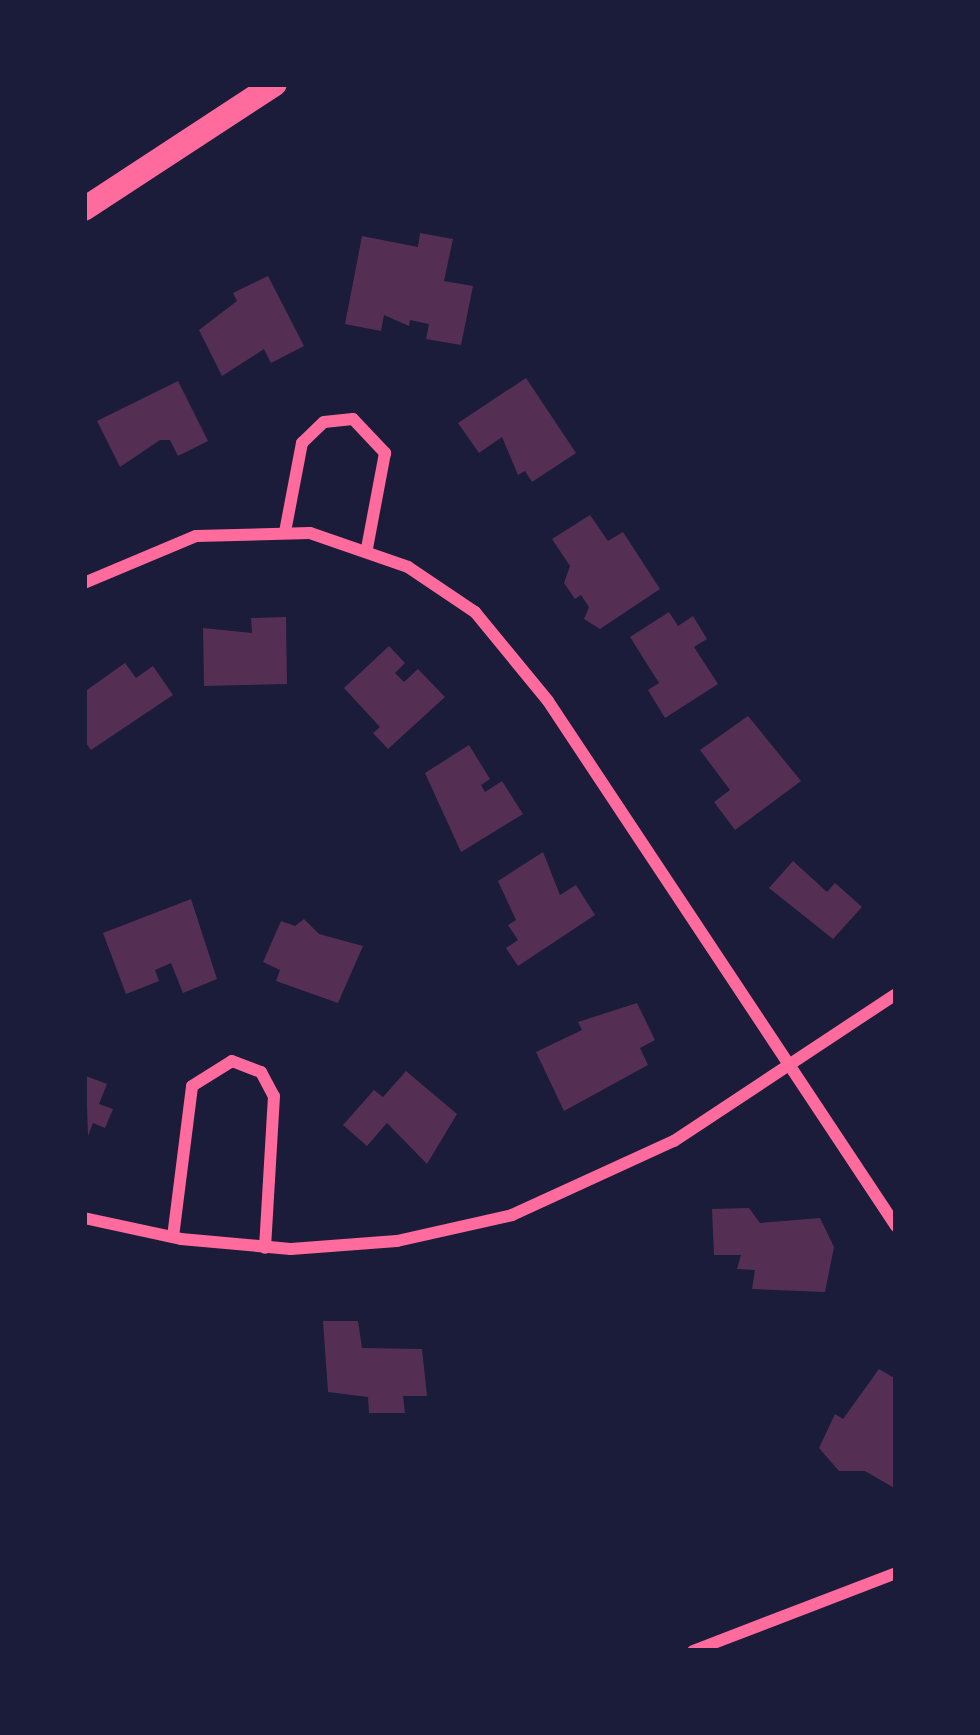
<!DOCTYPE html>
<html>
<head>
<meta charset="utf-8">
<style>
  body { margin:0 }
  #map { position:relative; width:980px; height:1735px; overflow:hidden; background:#1b1b3a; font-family:"Libre Baskerville",serif }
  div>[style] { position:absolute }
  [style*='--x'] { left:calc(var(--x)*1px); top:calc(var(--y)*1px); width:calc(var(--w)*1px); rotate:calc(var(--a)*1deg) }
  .building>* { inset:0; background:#542f53 }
  .minor>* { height:12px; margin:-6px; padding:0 6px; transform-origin:6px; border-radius:6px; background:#ff6b9d }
  .secondary>* { height:24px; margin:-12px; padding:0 12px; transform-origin:12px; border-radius:12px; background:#ff6b9d }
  span { translate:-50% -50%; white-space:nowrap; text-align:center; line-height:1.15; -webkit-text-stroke:12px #1b1b3a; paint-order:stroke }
  .frame { position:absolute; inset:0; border:87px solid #1b1b3a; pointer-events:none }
</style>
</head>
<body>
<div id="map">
  <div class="building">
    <i style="clip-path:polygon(420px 233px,453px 239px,444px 281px,473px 286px,461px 345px,426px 339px,429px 324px,410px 320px,409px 326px,384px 315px,381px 331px,345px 324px,362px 236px,418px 247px)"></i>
    <i style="clip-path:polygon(268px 276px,304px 346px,271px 363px,264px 349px,222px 376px,199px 330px,237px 301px,233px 293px)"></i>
    <i style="clip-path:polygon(526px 378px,576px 453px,532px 482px,525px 471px,518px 475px,502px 437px,479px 453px,458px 423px)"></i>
    <i style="clip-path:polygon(178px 381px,208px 441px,178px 456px,170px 440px,160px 440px,120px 467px,97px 421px)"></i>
    <i style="clip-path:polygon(590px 515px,608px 541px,623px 532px,660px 589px,600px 629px,584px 619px,589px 607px,581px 595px,575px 599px,564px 583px,570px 566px,552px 539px)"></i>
    <i style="clip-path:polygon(669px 612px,678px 626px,693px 616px,707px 639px,694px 647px,718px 684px,665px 718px,648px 690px,659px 683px,630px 637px)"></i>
    <i style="clip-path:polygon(286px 617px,287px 684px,204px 686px,203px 628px,252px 633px,251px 618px)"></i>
    <i style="clip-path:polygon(389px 646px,405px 663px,395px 673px,404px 682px,418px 669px,445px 697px,388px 749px,373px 733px,380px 727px,344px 688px)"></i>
    <i style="clip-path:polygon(125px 663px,136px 678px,153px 666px,173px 695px,91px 750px,84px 740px,84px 692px)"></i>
    <i style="clip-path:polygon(748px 716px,801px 781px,735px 830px,714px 802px,730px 790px,700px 750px)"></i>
    <i style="clip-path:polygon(469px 745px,490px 779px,481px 785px,485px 792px,502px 781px,523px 814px,461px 852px,425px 773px)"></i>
    <i style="clip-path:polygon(543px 852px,560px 895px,576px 885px,595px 915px,518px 966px,506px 948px,518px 940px,508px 925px,516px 920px,498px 881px)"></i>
    <i style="clip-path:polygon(793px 861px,827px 892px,835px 883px,862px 907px,833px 939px,769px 888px)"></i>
    <i style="clip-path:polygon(191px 899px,217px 979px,183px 993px,171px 963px,155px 970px,159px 981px,126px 994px,103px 933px)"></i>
    <i style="clip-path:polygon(304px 919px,319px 934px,363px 946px,338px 1003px,276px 981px,280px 970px,263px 962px,281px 921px,295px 926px)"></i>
    <i style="clip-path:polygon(637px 1003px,655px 1040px,640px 1048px,648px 1065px,564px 1111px,536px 1052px,582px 1030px,578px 1022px)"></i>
    <i style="clip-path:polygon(406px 1071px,457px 1114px,427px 1164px,387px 1123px,367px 1146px,343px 1125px,374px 1090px,383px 1097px)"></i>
    <i style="clip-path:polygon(86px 1076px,107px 1084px,99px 1104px,113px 1109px,105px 1128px,93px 1123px,88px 1136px)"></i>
    <i style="clip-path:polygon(749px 1208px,760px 1223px,820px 1218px,834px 1247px,825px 1292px,752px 1289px,755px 1270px,737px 1269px,741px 1255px,714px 1255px,712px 1209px)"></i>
    <i style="clip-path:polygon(323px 1321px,358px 1321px,362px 1348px,422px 1349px,427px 1396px,403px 1396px,405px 1413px,369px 1413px,368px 1397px,328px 1392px)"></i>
    <i style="clip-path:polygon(879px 1369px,896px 1379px,896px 1489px,865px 1471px,839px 1471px,819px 1448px,835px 1414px,843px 1419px)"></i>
  </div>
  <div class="minor">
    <i style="--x:285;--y:532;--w:91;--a:-79.2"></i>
    <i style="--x:302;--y:443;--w:30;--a:-44"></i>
    <i style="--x:324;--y:422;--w:29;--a:-6"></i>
    <i style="--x:353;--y:419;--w:47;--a:46.7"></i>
    <i style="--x:385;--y:453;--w:97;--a:100.7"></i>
    <i style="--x:84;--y:583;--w:121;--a:-22.8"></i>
    <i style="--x:196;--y:536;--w:114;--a:-1.5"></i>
    <i style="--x:310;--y:533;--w:104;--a:19.1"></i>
    <i style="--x:408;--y:567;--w:81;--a:33.9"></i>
    <i style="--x:475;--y:612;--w:115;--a:50.6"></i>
    <i style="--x:548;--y:701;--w:630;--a:56.46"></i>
    <i style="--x:84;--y:1218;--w:99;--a:12.2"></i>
    <i style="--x:181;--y:1239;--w:110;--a:5.2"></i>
    <i style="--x:291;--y:1249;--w:106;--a:-4.3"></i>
    <i style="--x:397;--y:1241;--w:118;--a:-12.7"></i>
    <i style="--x:512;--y:1215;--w:178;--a:-24.6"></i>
    <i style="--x:674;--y:1141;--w:266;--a:-33.5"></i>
    <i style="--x:173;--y:1237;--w:152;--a:-82.8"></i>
    <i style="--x:192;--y:1086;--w:47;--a:-32"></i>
    <i style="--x:232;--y:1061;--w:31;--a:21"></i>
    <i style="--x:261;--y:1072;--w:27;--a:62"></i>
    <i style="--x:274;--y:1096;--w:152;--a:93.4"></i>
    <i style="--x:693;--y:1651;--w:217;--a:-21"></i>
  </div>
  <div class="secondary">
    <i style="--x:84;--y:209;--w:228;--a:-33.2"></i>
  </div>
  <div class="frame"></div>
</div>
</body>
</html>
